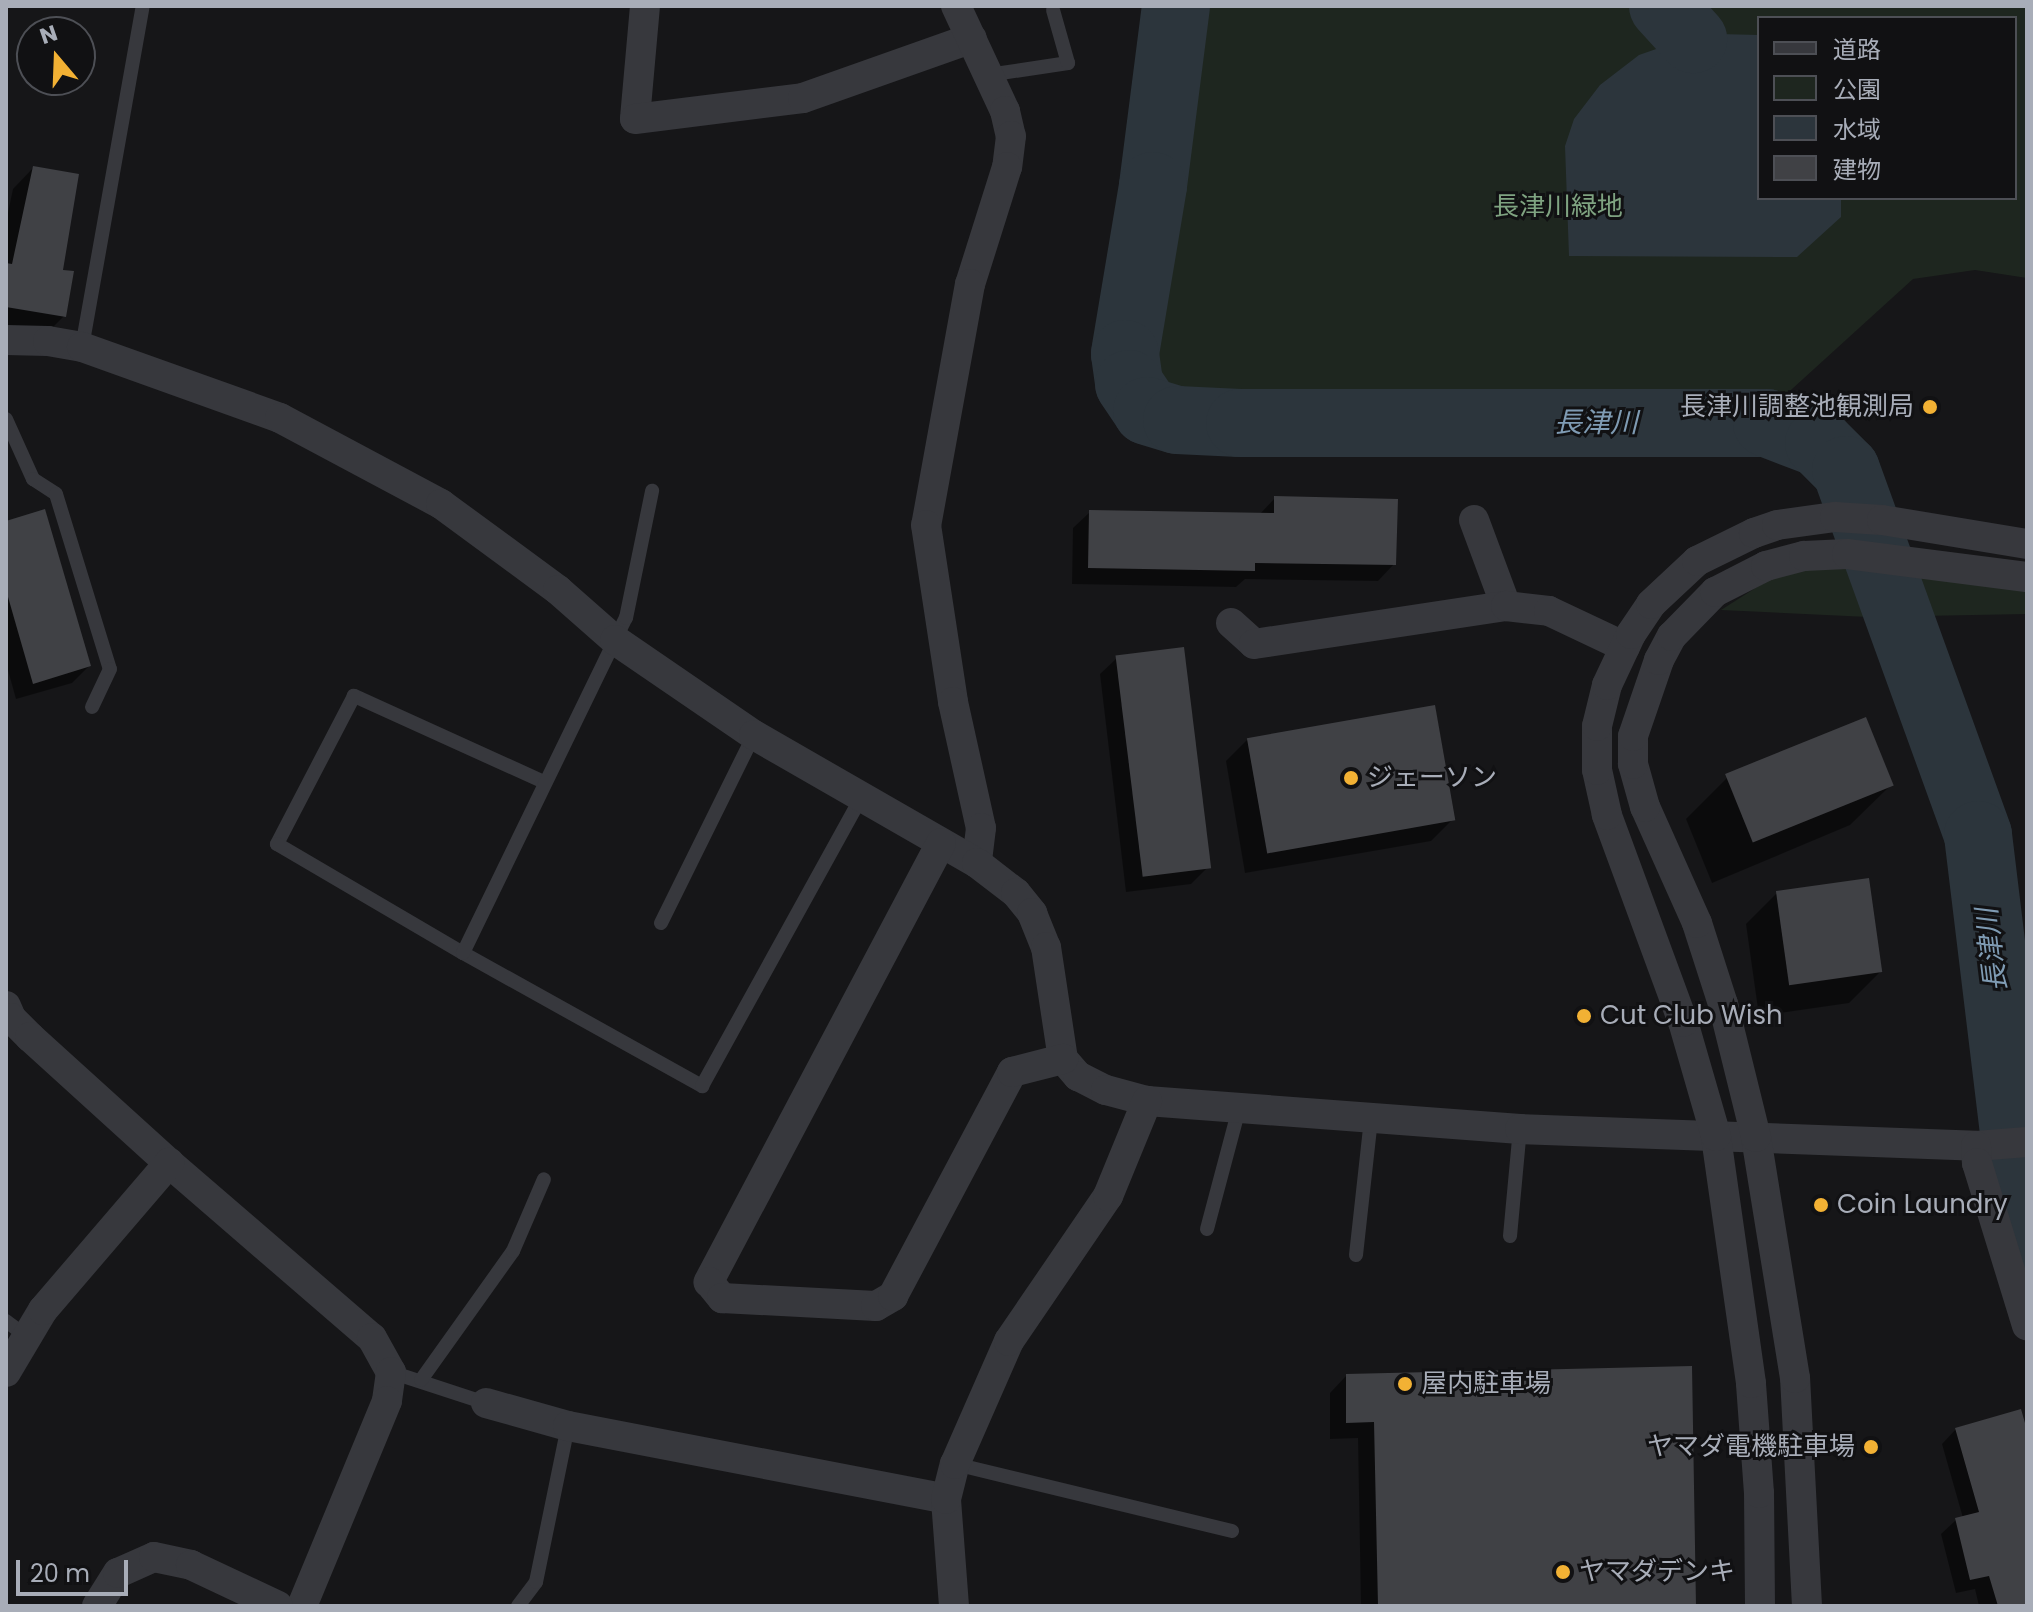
<!DOCTYPE html>
<html>
<head>
<meta charset="utf-8">
<style>
  body { margin:0 }
  #map { position:relative; width:2033px; height:1612px; overflow:hidden; background:#161618; font-family:Poppins,"Noto Sans JP",sans-serif }
  div>[style] { position:absolute }
  [style*='--x'] { left:calc(var(--x)*1px); top:calc(var(--y)*1px); width:calc(var(--w)*1px); rotate:calc(var(--a)*1deg) }
  .green>* { inset:0; background:#1e261f }
  .water>* { inset:0; background:#2c353c }
  .shadow>* { inset:0; background:#0007 }
  .river>* { height:68px; margin:-34px; padding:0 34px; transform-origin:34px; border-radius:34px; background:#2c353c }
  .building>* { inset:0; background:#404145; transform-origin:0 0 }
  .lane>* { height:14px; margin:-7px; padding:0 7px; transform-origin:7px; border-radius:7px; background:#37383d }
  .street>* { height:30px; margin:-15px; padding:0 15px; transform-origin:15px; border-radius:15px; background:#37383d }
  .dots>* { width:22px; height:22px; translate:-50% -50%; box-sizing:border-box; border:4px solid #111113; border-radius:50% }
  span { translate:-50% -50%; white-space:nowrap; text-align:center; line-height:1.15; -webkit-text-stroke:6px #111113; paint-order:stroke }
  .park-label { font-size:26px; color:#7fa381 }
  .poi-label { font-size:26px; color:#a8adb8 }
  .right { translate:-100% -50%; text-align:right }
  .left { translate:0 -50%; text-align:left }
  .water-label { font-size:28px; color:#7f9bb3; font-style:italic }
  .frame { position:absolute; inset:0; border:8px solid #a8adb8; pointer-events:none }
  .legend { position:absolute; left:1757px; top:16px; width:260px; height:184px; box-sizing:border-box; background:#111113; border:2px solid #4d4f55; margin:0; padding:10px 14px; list-style:none; font-size:24px; color:#a8adb8 }
  .legend li { display:flex; align-items:center; gap:16px; height:40px }
  .legend b { width:40px; border:2px solid #4d4f55 }
  .north { position:absolute; left:16px; top:16px; width:80px; height:80px; box-sizing:border-box; background:#111113; border:2px solid #4d4f55; border-radius:50%; rotate:341deg; font-size:22px; font-weight:700; line-height:32px; text-align:center; color:#a8adb8 }
  .north::after { content:''; display:block; margin:auto; width:28px; height:36px; background:#f2b134; clip-path:polygon(50% 0,100% 100%,50% 72%,0 100%) }
  .scale { position:absolute; left:16px; top:1560px; width:112px; height:36px; box-sizing:border-box; border:4px solid #a8adb8; border-top:0; padding-left:10px; font-size:24px; line-height:28px; white-space:nowrap; color:#a8adb8; -webkit-text-stroke:6px #111113; paint-order:stroke }
</style>
</head>
<body>
<div id="map">
  <div class="green">
    <i style="clip-path:polygon(evenodd,1172px 6px,2027px 6px,2027px 278px,1975px 270px,1913px 279px,1769px 410px,1177px 405px,1145px 384px,1137px 367px,1136px 348px,1149px 257px,1172px 6px,1759px 18px,2015px 18px,2015px 198px,1759px 198px,1759px 18px)"></i>
    <i style="clip-path:polygon(1808px 568px,1851px 568px,1868px 617px,1721px 610px,1768px 580px)"></i>
    <i style="clip-path:polygon(1857px 568px,1903px 573px,1917px 617px,1872px 617px)"></i>
    <i style="clip-path:polygon(1908px 574px,2027px 589px,2027px 614px,1921px 616px)"></i>
  </div>
  <div class="water">
    <i style="clip-path:polygon(1719px 34px,1759px 35px,1759px 198px,1841px 198px,1841px 217px,1797px 257px,1569px 256px,1565px 146px,1574px 119px,1600px 85px,1639px 55px,1679px 41px)"></i>
  </div>
  <div class="shadow">
    <i style="clip-path:polygon(33px 168px,61px 271px,64px 316px,44px 336px,6px 330px,6px 222px,13px 189px)"></i>
    <i style="clip-path:polygon(1275px 498px,1394px 564px,1378px 581px,1245px 579px,1236px 587px,1072px 584px,1073px 528px,1090px 512px,1259px 515px)"></i>
    <i style="clip-path:polygon(6px 523px,89px 666px,72px 683px,16px 699px,6px 663px)"></i>
    <i style="clip-path:polygon(1117px 658px,1208px 867px,1191px 884px,1126px 892px,1100px 674px)"></i>
    <i style="clip-path:polygon(1248px 739px,1453px 819px,1431px 841px,1245px 873px,1226px 761px)"></i>
    <i style="clip-path:polygon(1727px 778px,1892px 784px,1850px 825px,1712px 883px,1686px 819px)"></i>
    <i style="clip-path:polygon(1777px 893px,1881px 971px,1849px 1003px,1759px 1016px,1746px 924px)"></i>
    <i style="clip-path:polygon(1346px 1376px,1694px 1606px,1361px 1606px,1358px 1438px,1330px 1439px,1330px 1393px)"></i>
    <i style="clip-path:polygon(1956px 1429px,2027px 1438px,2027px 1606px,1979px 1606px,1975px 1589px,1956px 1593px,1941px 1534px,1956px 1520px,1963px 1518px,1942px 1444px)"></i>
  </div>
  <div class="river">
    <i style="--x:1176;--y:6;--w:181;--a:97.3"></i>
    <i style="--x:1153;--y:186;--w:170;--a:99.5"></i>
    <i style="--x:1125;--y:354;--w:30;--a:82"></i>
    <i style="--x:1129;--y:384;--w:32;--a:56"></i>
    <i style="--x:1147;--y:411;--w:31;--a:17"></i>
    <i style="--x:1177;--y:420;--w:63;--a:2.7"></i>
    <i style="--x:1240;--y:423;--w:527;--a:0"></i>
    <i style="--x:1767;--y:423;--w:56;--a:21"></i>
    <i style="--x:1819;--y:443;--w:38;--a:45"></i>
    <i style="--x:1846;--y:470;--w:388;--a:70.1"></i>
    <i style="--x:1978;--y:835;--w:405;--a:83.1"></i>
    <i style="--x:1663;--y:6;--w:45;--a:47.7"></i>
  </div>
  <div class="building">
    <i style="clip-path:polygon(33px 166px,79px 174px,63px 270px,74px 271px,66px 317px,6px 307px,6px 263px,12px 264px)"></i>
    <i style="clip-path:polygon(1274px 496px,1398px 499px,1396px 565px,1255px 563px,1255px 571px,1088px 568px,1089px 510px,1274px 513px)"></i>
    <i style="clip-path:polygon(45px 509px,91px 666px,33px 684px,6px 590px,6px 521px)"></i>
    <i style="left:1184px;top:647px;width:223px;height:69px;rotate:83deg"></i>
    <i style="left:1435px;top:705px;width:117px;height:191px;rotate:80deg"></i>
    <i style="left:1866px;top:717px;width:74px;height:152px;rotate:68deg"></i>
    <i style="left:1869px;top:878px;width:95px;height:94px;rotate:82deg"></i>
    <i style="clip-path:polygon(1692px 1366px,1696px 1606px,1378px 1606px,1374px 1422px,1346px 1423px,1346px 1374px)"></i>
    <i style="clip-path:polygon(2021px 1409px,2027px 1430px,2027px 1606px,1998px 1606px,1989px 1576px,1970px 1580px,1955px 1518px,1979px 1512px,1955px 1428px)"></i>
  </div>
  <div class="lane">
    <i style="--x:988;--y:75;--w:81;--a:-8.5"></i>
    <i style="--x:1068;--y:63;--w:55;--a:-105.8"></i>
    <i style="--x:82;--y:347;--w:346;--a:-79.9"></i>
    <i style="--x:6;--y:419;--w:66;--a:65.8"></i>
    <i style="--x:33;--y:479;--w:27;--a:33"></i>
    <i style="--x:56;--y:494;--w:183;--a:72.9"></i>
    <i style="--x:110;--y:669;--w:42;--a:115.3"></i>
    <i style="--x:544;--y:782;--w:209;--a:-155.6"></i>
    <i style="--x:354;--y:696;--w:167;--a:117.5"></i>
    <i style="--x:277;--y:844;--w:216;--a:30.4"></i>
    <i style="--x:463;--y:953;--w:274;--a:29.1"></i>
    <i style="--x:702;--y:1086;--w:329;--a:-61.1"></i>
    <i style="--x:661;--y:923;--w:210;--a:-63.7"></i>
    <i style="--x:463;--y:953;--w:373;--a:-64.1"></i>
    <i style="--x:626;--y:618;--w:130;--a:-78.4"></i>
    <i style="--x:1207;--y:1229;--w:124;--a:-75.1"></i>
    <i style="--x:1510;--y:1236;--w:107;--a:-84.7"></i>
    <i style="--x:1356;--y:1255;--w:136;--a:-83.7"></i>
    <i style="--x:6;--y:1321;--w:26;--a:37"></i>
    <i style="--x:391;--y:1372;--w:100;--a:18.1"></i>
    <i style="--x:421;--y:1380;--w:158;--a:-54.5"></i>
    <i style="--x:513;--y:1251;--w:78;--a:-66.7"></i>
    <i style="--x:955;--y:1464;--w:285;--a:13.6"></i>
    <i style="--x:518;--y:1606;--w:30;--a:-53"></i>
    <i style="--x:536;--y:1582;--w:159;--a:-78.4"></i>
  </div>
  <div class="street">
    <i style="--x:645;--y:6;--w:113;--a:95.1"></i>
    <i style="--x:635;--y:119;--w:169;--a:-7.1"></i>
    <i style="--x:803;--y:98;--w:179;--a:-19.5"></i>
    <i style="--x:956;--y:6;--w:116;--a:65"></i>
    <i style="--x:1005;--y:111;--w:26;--a:77"></i>
    <i style="--x:1011;--y:136;--w:31;--a:97"></i>
    <i style="--x:1007;--y:167;--w:123;--a:107.5"></i>
    <i style="--x:970;--y:284;--w:245;--a:100.3"></i>
    <i style="--x:926;--y:525;--w:179;--a:81.3"></i>
    <i style="--x:953;--y:702;--w:129;--a:77.5"></i>
    <i style="--x:981;--y:828;--w:35;--a:97"></i>
    <i style="--x:6;--y:340;--w:42;--a:1.4"></i>
    <i style="--x:48;--y:341;--w:35;--a:10"></i>
    <i style="--x:82;--y:347;--w:210;--a:19.7"></i>
    <i style="--x:280;--y:418;--w:183;--a:28.1"></i>
    <i style="--x:441;--y:504;--w:145;--a:36.3"></i>
    <i style="--x:558;--y:590;--w:76;--a:41.3"></i>
    <i style="--x:615;--y:640;--w:168;--a:34.4"></i>
    <i style="--x:754;--y:735;--w:257;--a:29.9"></i>
    <i style="--x:977;--y:863;--w:49;--a:37.6"></i>
    <i style="--x:1016;--y:893;--w:26;--a:51"></i>
    <i style="--x:1032;--y:913;--w:37;--a:68"></i>
    <i style="--x:1046;--y:947;--w:113;--a:81.4"></i>
    <i style="--x:1063;--y:1059;--w:23;--a:49"></i>
    <i style="--x:1078;--y:1076;--w:31;--a:27"></i>
    <i style="--x:1106;--y:1090;--w:42;--a:15"></i>
    <i style="--x:1147;--y:1101;--w:374;--a:4.3"></i>
    <i style="--x:1520;--y:1129;--w:456;--a:2.1"></i>
    <i style="--x:1976;--y:1146;--w:51;--a:-4.5"></i>
    <i style="--x:1474;--y:520;--w:92;--a:69.6"></i>
    <i style="--x:1231;--y:623;--w:31;--a:42"></i>
    <i style="--x:1254;--y:644;--w:255;--a:-8.6"></i>
    <i style="--x:1506;--y:606;--w:43;--a:6.6"></i>
    <i style="--x:1549;--y:611;--w:84;--a:25.3"></i>
    <i style="--x:941;--y:843;--w:497;--a:117.9"></i>
    <i style="--x:709;--y:1282;--w:21;--a:51"></i>
    <i style="--x:722;--y:1298;--w:154;--a:3"></i>
    <i style="--x:876;--y:1306;--w:20;--a:-30"></i>
    <i style="--x:893;--y:1296;--w:254;--a:-62"></i>
    <i style="--x:1012;--y:1072;--w:53;--a:-14.3"></i>
    <i style="--x:6;--y:1006;--w:13;--a:67"></i>
    <i style="--x:11;--y:1018;--w:27;--a:45"></i>
    <i style="--x:30;--y:1037;--w:188;--a:42.2"></i>
    <i style="--x:169;--y:1163;--w:268;--a:40.8"></i>
    <i style="--x:372;--y:1338;--w:39;--a:61"></i>
    <i style="--x:391;--y:1372;--w:29;--a:98"></i>
    <i style="--x:387;--y:1401;--w:222;--a:112.5"></i>
    <i style="--x:1976;--y:1146;--w:17;--a:87"></i>
    <i style="--x:1977;--y:1163;--w:170;--a:72.9"></i>
    <i style="--x:6;--y:1372;--w:72;--a:-59.2"></i>
    <i style="--x:43;--y:1310;--w:194;--a:-49.4"></i>
    <i style="--x:486;--y:1403;--w:85;--a:15.7"></i>
    <i style="--x:568;--y:1426;--w:385;--a:10.9"></i>
    <i style="--x:97;--y:1606;--w:39;--a:-58"></i>
    <i style="--x:118;--y:1573;--w:39;--a:-24"></i>
    <i style="--x:154;--y:1557;--w:38;--a:12"></i>
    <i style="--x:191;--y:1565;--w:96;--a:25.2"></i>
    <i style="--x:954;--y:1606;--w:107;--a:-94.3"></i>
    <i style="--x:946;--y:1499;--w:36;--a:-76"></i>
    <i style="--x:955;--y:1464;--w:134;--a:-66.3"></i>
    <i style="--x:1009;--y:1341;--w:176;--a:-55.7"></i>
    <i style="--x:1108;--y:1196;--w:103;--a:-67.7"></i>
    <i style="--x:1760;--y:1606;--w:113;--a:-90.5"></i>
    <i style="--x:1759;--y:1493;--w:110;--a:-94.2"></i>
    <i style="--x:1751;--y:1383;--w:249;--a:-98.1"></i>
    <i style="--x:1716;--y:1136;--w:119;--a:-106.1"></i>
    <i style="--x:1683;--y:1022;--w:221;--a:-110.2"></i>
    <i style="--x:1607;--y:815;--w:46;--a:-102.5"></i>
    <i style="--x:1597;--y:770;--w:44;--a:-90"></i>
    <i style="--x:1597;--y:726;--w:42;--a:-76.3"></i>
    <i style="--x:1607;--y:685;--w:56;--a:-64.8"></i>
    <i style="--x:1631;--y:634;--w:36;--a:-56"></i>
    <i style="--x:1651;--y:604;--w:63;--a:-43.1"></i>
    <i style="--x:1697;--y:561;--w:64;--a:-26.2"></i>
    <i style="--x:1754;--y:533;--w:24;--a:-19"></i>
    <i style="--x:1777;--y:525;--w:59;--a:-7.9"></i>
    <i style="--x:1835;--y:517;--w:47;--a:3.7"></i>
    <i style="--x:1882;--y:520;--w:147;--a:9.4"></i>
    <i style="--x:1807;--y:1606;--w:228;--a:-93"></i>
    <i style="--x:1795;--y:1378;--w:244;--a:-99.2"></i>
    <i style="--x:1756;--y:1137;--w:137;--a:-103.9"></i>
    <i style="--x:1723;--y:1004;--w:85;--a:-107.8"></i>
    <i style="--x:1697;--y:923;--w:127;--a:-114.1"></i>
    <i style="--x:1645;--y:807;--w:45;--a:-105.6"></i>
    <i style="--x:1633;--y:764;--w:28;--a:-90"></i>
    <i style="--x:1633;--y:736;--w:80;--a:-71.1"></i>
    <i style="--x:1659;--y:660;--w:27;--a:-62"></i>
    <i style="--x:1672;--y:636;--w:62;--a:-45.7"></i>
    <i style="--x:1715;--y:592;--w:57;--a:-27"></i>
    <i style="--x:1766;--y:566;--w:39;--a:-15"></i>
    <i style="--x:1804;--y:556;--w:43;--a:-2.7"></i>
    <i style="--x:1847;--y:554;--w:181;--a:7.3"></i>
  </div>
  <div class="dots">
    <i style="left:1930px;top:407px;background:#f2b134"></i>
    <i style="left:1351px;top:778px;background:#f2b134"></i>
    <i style="left:1584px;top:1016px;background:#f2b134"></i>
    <i style="left:1821px;top:1205px;background:#f2b134"></i>
    <i style="left:1405px;top:1384px;background:#f2b134"></i>
    <i style="left:1871px;top:1447px;background:#f2b134"></i>
    <i style="left:1563px;top:1572px;background:#f2b134"></i>
  </div>
  <div class="park-label">
    <span style="left:1558px;top:207px">長津川緑地</span>
  </div>
  <div class="poi-label">
    <span class="right" style="left:1914px;top:407px">長津川調整池観測局</span>
    <span class="left" style="left:1367px;top:778px">ジェーソン</span>
    <span class="left" style="left:1600px;top:1016px">Cut Club Wish</span>
    <span class="left" style="left:1837px;top:1205px">Coin Laundry</span>
    <span class="left" style="left:1421px;top:1384px">屋内駐車場</span>
    <span class="right" style="left:1855px;top:1447px">ヤマダ電機駐車場</span>
    <span class="left" style="left:1579px;top:1572px">ヤマダデンキ</span>
  </div>
  <div class="water-label">
    <span style="left:1596px;top:423px">長津川</span>
    <span style="left:1992px;top:950px;rotate:-97deg">長津川</span>
  </div>
  <div class="frame"></div>
  <ul class="legend">
  <li><b style="height:10px;background:#37383d"></b>道路</li>
  <li><b style="height:22px;background:#1e261f"></b>公園</li>
  <li><b style="height:22px;background:#2c353c"></b>水域</li>
  <li><b style="height:22px;background:#404145"></b>建物</li>
  </ul>
  <div class="north">N</div>
  <div class="scale">20 m</div>
</div>
</body>
</html>
